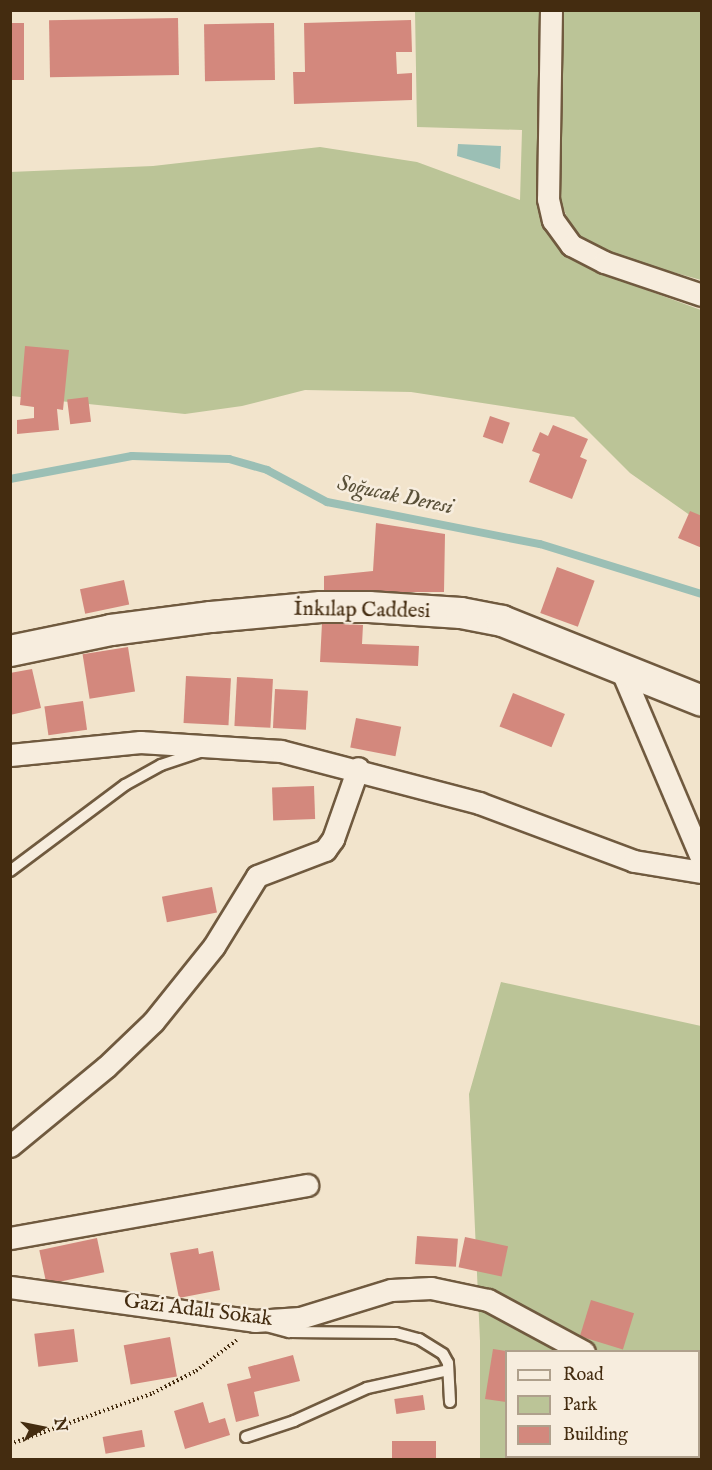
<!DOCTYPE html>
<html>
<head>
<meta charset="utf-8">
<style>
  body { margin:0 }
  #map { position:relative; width:712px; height:1470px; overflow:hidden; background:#f2e4cc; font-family:"IM FELL English",serif }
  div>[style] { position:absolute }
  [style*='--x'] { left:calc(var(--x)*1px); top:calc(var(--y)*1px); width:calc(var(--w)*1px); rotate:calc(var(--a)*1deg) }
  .green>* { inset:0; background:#bbc497 }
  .water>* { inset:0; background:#9bbfb5 }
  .stream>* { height:8px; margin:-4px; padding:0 4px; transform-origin:4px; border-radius:4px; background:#9bbfb5 }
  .building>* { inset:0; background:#d3887d; transform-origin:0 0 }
  .path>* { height:4px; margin-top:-2px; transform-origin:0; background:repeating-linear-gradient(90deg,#442c10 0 1.5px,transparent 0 4.5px) }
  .roads { filter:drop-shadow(2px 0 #705a3f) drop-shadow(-2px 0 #705a3f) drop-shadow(0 2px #705a3f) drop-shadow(0 -2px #705a3f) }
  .lane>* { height:10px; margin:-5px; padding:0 5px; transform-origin:5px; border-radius:5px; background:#f7edde }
  .street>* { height:21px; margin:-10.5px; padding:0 10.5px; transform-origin:10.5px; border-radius:10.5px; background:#f7edde }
  .secondary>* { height:30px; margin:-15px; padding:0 15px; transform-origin:15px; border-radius:15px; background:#f7edde }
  span { translate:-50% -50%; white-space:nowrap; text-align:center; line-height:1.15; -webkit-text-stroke:5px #f7edde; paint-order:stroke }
  .street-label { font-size:21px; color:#442c10 }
  .water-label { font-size:22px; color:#5a5139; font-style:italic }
  .frame { position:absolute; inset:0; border:12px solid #442c10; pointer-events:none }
  .legend { position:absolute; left:505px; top:1350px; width:195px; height:108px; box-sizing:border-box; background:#f7edde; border:2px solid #afa08c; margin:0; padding:8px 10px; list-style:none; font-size:18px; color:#442c10 }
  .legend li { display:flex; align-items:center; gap:12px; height:30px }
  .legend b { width:30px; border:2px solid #afa08c }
  .north { position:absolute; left:12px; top:1398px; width:60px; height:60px; -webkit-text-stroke:4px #f7edde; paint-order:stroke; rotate:80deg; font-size:16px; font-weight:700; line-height:24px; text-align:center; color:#442c10 }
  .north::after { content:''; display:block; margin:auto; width:21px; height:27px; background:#442c10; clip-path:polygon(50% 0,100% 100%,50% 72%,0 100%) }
</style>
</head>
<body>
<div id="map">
  <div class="green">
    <i style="clip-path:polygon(415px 11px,540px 11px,539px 201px,565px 253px,592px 270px,701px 310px,701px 523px,630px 473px,574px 417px,411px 392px,305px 390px,242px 406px,185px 414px,11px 396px,10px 172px,153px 166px,320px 147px,417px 162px,520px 200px,522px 130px,417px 127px)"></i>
    <i style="clip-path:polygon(560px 11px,701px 11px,701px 280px,626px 259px,588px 244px,571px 226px,560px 201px)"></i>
    <i style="clip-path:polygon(evenodd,501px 982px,701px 1026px,701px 1459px,480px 1459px,480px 1341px,469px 1094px,501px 982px,506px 1352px,698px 1352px,698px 1456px,506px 1456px,506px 1352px)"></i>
  </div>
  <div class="water">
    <i style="clip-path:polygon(458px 144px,501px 146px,500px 169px,457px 156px)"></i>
  </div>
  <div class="stream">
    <i style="--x:10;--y:479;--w:124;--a:-10.7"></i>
    <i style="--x:132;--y:456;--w:97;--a:1.8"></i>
    <i style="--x:229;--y:459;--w:40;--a:16"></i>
    <i style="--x:267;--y:470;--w:68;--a:28.1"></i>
    <i style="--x:327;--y:502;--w:217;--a:11.2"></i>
    <i style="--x:540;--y:544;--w:170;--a:17.2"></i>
  </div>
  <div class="building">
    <i style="left:178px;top:18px;width:57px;height:129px;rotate:89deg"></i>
    <i style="clip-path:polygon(411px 20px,412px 52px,396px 52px,397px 74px,412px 73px,412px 100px,294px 104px,293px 72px,305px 72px,304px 23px)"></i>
    <i style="left:10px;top:23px;width:14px;height:57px"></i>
    <i style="left:274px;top:23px;width:57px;height:70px;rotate:89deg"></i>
    <i style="clip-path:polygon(25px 346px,69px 350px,63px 410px,57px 409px,59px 430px,17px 434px,17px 420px,34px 418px,34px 407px,20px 405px)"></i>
    <i style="left:88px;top:397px;width:25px;height:21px;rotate:83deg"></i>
    <i style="left:490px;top:416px;width:21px;height:22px;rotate:19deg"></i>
    <i style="clip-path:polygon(553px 425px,588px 439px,580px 457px,587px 460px,572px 499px,529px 482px,540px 454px,532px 451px,540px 432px,548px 436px)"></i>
    <i style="clip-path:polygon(690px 511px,702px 516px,702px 548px,678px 538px)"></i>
    <i style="clip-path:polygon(376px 523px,445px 534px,444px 592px,324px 592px,324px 576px,373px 571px)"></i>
    <i style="left:557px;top:567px;width:40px;height:49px;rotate:20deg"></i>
    <i style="left:124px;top:580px;width:25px;height:45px;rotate:78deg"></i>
    <i style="clip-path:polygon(322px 623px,363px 625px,362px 644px,419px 646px,418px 666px,320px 662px)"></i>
    <i style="left:128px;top:647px;width:45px;height:46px;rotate:81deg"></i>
    <i style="clip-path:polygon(32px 669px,41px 708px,10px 715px,10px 673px)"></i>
    <i style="left:186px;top:676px;width:45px;height:47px;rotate:3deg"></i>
    <i style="left:237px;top:677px;width:36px;height:49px;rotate:3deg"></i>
    <i style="left:275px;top:689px;width:33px;height:39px;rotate:3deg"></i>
    <i style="left:513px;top:693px;width:56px;height:36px;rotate:22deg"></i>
    <i style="left:83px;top:701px;width:29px;height:39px;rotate:82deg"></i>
    <i style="left:356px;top:718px;width:46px;height:30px;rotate:11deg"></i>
    <i style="left:314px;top:786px;width:33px;height:42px;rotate:88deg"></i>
    <i style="left:212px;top:887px;width:26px;height:51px;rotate:79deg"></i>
    <i style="left:417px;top:1236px;width:41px;height:28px;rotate:4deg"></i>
    <i style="left:465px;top:1237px;width:44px;height:31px;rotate:12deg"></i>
    <i style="left:97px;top:1238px;width:35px;height:59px;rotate:78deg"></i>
    <i style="clip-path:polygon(198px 1248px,199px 1254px,213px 1251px,220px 1290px,179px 1298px,170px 1253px)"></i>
    <i style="left:591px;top:1300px;width:45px;height:38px;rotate:17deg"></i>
    <i style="left:74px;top:1329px;width:33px;height:40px;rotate:83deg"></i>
    <i style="left:170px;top:1337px;width:40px;height:47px;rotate:80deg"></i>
    <i style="clip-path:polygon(493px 1349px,506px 1351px,506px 1402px,485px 1399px)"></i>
    <i style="clip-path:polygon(293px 1355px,300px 1381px,254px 1392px,259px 1416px,236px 1422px,227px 1384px,251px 1378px,248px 1367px)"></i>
    <i style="left:423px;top:1395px;width:15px;height:29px;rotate:82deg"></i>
    <i style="clip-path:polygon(203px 1402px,209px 1423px,225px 1418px,230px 1435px,185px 1449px,174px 1411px)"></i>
    <i style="left:142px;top:1430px;width:17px;height:40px;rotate:80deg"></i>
    <i style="left:436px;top:1441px;width:19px;height:44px;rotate:90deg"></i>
  </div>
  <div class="path">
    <i style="--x:10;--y:1444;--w:152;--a:-19.6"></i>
    <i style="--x:153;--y:1393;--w:48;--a:-27.1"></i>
    <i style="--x:196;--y:1371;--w:51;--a:-37.1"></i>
  </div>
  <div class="roads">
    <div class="lane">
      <i style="--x:10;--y:871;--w:144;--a:-36.8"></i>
      <i style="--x:125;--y:785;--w:41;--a:-29.1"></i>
      <i style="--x:161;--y:765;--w:41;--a:-18.4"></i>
      <i style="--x:266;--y:1326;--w:24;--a:15"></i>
      <i style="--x:289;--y:1332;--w:107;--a:0.5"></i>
      <i style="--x:396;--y:1333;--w:24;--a:15"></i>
      <i style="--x:419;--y:1339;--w:28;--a:32"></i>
      <i style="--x:443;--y:1354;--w:10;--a:61"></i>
      <i style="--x:448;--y:1363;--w:39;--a:87"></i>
      <i style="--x:246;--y:1437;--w:51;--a:-18.4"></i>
      <i style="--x:294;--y:1421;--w:80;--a:-24.3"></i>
      <i style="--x:367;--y:1388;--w:83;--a:-12.5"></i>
    </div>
    <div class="street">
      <i style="--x:551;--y:10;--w:189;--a:90.9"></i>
      <i style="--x:548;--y:199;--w:22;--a:77"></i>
      <i style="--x:553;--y:220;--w:31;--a:54"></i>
      <i style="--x:571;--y:245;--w:37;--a:27"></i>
      <i style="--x:604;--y:262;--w:103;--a:18.6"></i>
      <i style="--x:621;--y:669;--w:207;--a:67"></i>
      <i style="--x:10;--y:755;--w:131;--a:-5.7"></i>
      <i style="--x:140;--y:742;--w:141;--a:3.7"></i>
      <i style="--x:281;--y:751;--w:205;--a:14.7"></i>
      <i style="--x:479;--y:803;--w:165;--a:20.5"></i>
      <i style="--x:634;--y:861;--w:69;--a:9.2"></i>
      <i style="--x:10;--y:1146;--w:124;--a:-39.5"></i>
      <i style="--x:106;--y:1067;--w:65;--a:-43.8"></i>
      <i style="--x:153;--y:1022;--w:97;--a:-51.2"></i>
      <i style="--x:214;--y:946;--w:82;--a:-58.4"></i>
      <i style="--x:257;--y:876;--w:73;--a:-20.9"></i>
      <i style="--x:325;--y:850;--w:14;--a:-54"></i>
      <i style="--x:333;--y:839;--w:75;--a:-70.6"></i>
      <i style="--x:10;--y:1238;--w:302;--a:-10.1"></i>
      <i style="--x:10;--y:1287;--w:247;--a:7.9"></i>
      <i style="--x:255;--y:1321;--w:45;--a:-3.8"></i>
      <i style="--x:300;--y:1318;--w:95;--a:-17.1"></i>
      <i style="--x:391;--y:1290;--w:40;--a:-2.9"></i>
      <i style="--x:431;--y:1288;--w:58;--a:11.9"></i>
      <i style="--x:488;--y:1300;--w:109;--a:28.4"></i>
      <i style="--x:698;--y:1413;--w:4;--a:27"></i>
    </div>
    <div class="secondary">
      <i style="--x:10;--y:651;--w:103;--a:-11.7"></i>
      <i style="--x:111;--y:630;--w:101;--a:-7.4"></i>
      <i style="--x:211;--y:617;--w:110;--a:-5.2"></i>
      <i style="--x:321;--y:607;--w:48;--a:0"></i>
      <i style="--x:369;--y:607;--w:92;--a:3.7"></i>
      <i style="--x:461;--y:613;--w:42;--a:11"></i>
      <i style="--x:502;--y:621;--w:215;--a:21.8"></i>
    </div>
  </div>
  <div class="street-label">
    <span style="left:362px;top:611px;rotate:1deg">İnkılap Caddesi</span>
    <span style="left:198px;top:1311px;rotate:7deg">Gazi Adalı Sokak</span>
  </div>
  <div class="water-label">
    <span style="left:395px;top:496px;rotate:12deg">Soğucak Deresi</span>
  </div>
  <div class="frame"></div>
  <ul class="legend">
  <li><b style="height:8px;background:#f7edde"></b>Road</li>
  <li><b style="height:16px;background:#bbc497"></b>Park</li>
  <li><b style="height:16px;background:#d3887d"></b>Building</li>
  </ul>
  <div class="north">N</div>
</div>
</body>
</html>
